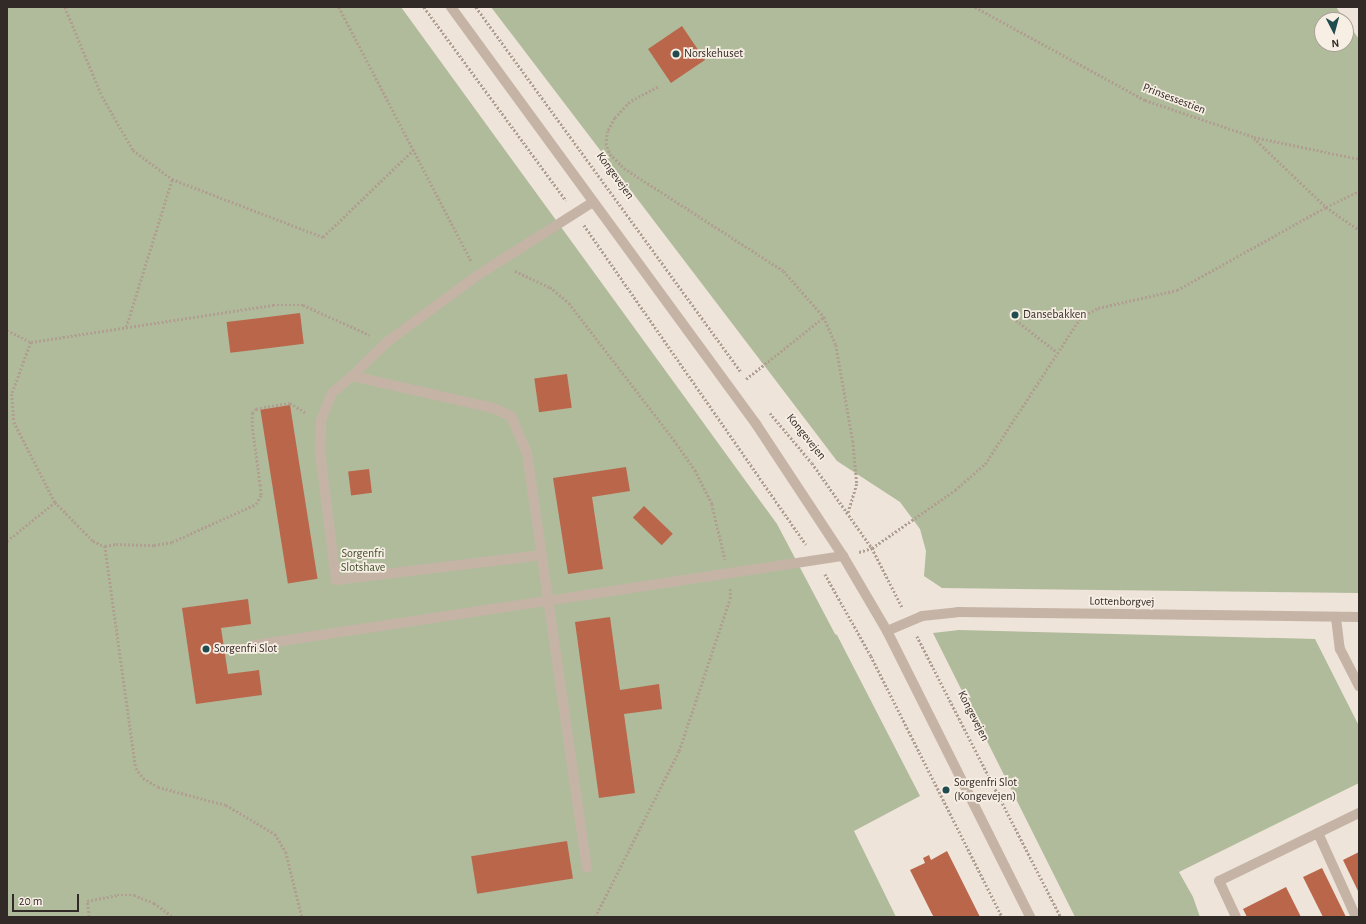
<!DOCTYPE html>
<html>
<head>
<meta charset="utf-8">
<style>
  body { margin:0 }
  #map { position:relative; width:1366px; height:924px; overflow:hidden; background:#eee4d9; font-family:"Alegreya Sans",sans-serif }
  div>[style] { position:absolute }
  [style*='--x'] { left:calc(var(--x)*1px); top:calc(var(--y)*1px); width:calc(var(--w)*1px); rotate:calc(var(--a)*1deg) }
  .green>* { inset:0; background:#b0bb9b }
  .building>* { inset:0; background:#ba664b; transform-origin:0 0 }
  .path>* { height:2.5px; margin-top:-1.25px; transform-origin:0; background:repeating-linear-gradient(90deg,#b09e91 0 2px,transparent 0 4px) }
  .service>* { height:10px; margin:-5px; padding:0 5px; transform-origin:5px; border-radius:5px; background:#c5b4a6 }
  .minor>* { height:10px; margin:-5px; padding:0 5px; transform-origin:5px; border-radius:5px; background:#c5b4a6 }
  .tertiary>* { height:10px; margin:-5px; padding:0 5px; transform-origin:5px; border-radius:5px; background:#c5b4a6 }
  .dots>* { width:11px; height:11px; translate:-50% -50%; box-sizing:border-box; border:2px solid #f7eee4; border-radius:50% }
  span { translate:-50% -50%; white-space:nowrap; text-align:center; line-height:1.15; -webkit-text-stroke:3.5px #f7eee4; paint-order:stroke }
  .poi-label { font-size:12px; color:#322a26 }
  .left { translate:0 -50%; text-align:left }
  .street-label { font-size:12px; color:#322a26 }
  .park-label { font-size:12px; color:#414d2d }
  .frame { position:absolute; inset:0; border:8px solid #322a26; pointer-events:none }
  .north { position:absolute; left:1314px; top:12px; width:40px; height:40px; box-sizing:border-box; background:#f7eee4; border:1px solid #a8a098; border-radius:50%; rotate:174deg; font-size:11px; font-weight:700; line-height:16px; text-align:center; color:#322a26 }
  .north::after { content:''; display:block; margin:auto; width:14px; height:18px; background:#204c4f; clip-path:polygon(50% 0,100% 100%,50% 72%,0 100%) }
  .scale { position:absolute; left:12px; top:894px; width:67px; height:18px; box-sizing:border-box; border:2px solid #322a26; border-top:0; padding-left:5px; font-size:12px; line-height:14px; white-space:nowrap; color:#322a26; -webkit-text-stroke:3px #f7eee4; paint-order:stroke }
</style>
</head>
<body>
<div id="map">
  <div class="green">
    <i style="clip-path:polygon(7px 7px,401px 7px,777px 524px,835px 634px,837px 635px,920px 796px,854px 831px,896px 917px,7px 917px)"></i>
    <i style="clip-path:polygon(491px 7px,1336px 7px,1345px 20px,1322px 20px,1322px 44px,1346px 44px,1346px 21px,1359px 39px,1359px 593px,942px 588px,924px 576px,926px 551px,920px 529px,900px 502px,837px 461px)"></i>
    <i style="clip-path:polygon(959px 630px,1315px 639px,1359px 726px,1359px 783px,1179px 872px,1193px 897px,1200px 917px,1075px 917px,933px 633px)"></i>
  </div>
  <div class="building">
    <i style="left:682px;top:26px;width:41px;height:41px;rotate:56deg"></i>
    <i style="left:300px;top:313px;width:31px;height:74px;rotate:83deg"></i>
    <i style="left:567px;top:374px;width:34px;height:33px;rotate:82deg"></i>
    <i style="left:290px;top:405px;width:176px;height:30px;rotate:81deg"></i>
    <i style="clip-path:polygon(626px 467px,630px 491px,592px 497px,603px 569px,568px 574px,553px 478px)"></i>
    <i style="left:369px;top:469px;width:24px;height:21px;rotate:83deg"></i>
    <i style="left:644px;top:506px;width:40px;height:16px;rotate:44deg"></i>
    <i style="clip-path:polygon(248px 599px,251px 624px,221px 628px,228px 674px,259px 670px,262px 695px,196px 704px,182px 608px)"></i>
    <i style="clip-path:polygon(610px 617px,620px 690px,659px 684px,662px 709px,624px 714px,635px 793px,599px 798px,575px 622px)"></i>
    <i style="left:567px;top:841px;width:38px;height:97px;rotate:81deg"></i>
    <i style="clip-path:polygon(947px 851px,980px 917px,934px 917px,932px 914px,910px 870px,925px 863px,923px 858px,929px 855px,931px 860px)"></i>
    <i style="clip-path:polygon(1359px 852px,1359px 893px,1343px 860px)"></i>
    <i style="clip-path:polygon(1322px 868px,1346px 917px,1323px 917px,1303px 877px)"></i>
    <i style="clip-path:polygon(1286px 887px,1301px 917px,1247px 917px,1243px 909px)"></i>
  </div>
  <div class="path">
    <i style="--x:65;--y:7;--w:96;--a:67.4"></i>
    <i style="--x:102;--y:96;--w:62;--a:60.1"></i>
    <i style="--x:133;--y:150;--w:49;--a:36.6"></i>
    <i style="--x:172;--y:179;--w:162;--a:21"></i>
    <i style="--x:323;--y:237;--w:125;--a:-44"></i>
    <i style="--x:339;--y:7;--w:286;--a:62.5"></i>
    <i style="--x:424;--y:7;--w:240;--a:53.7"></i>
    <i style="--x:476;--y:7;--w:451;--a:54"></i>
    <i style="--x:975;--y:7;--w:194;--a:28.7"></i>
    <i style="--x:1145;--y:100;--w:115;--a:18.7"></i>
    <i style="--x:1254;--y:137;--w:107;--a:11.8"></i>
    <i style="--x:658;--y:87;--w:32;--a:152"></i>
    <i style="--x:630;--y:102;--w:22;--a:133"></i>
    <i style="--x:615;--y:118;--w:15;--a:118"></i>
    <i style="--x:608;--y:131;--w:12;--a:99"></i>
    <i style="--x:606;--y:143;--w:12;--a:70"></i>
    <i style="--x:610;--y:154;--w:20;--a:45"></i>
    <i style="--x:624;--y:168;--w:190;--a:32.8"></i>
    <i style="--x:784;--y:271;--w:61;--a:49"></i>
    <i style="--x:824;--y:317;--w:30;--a:67"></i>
    <i style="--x:836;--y:345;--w:97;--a:80"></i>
    <i style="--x:853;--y:441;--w:43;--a:84.7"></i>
    <i style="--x:857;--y:484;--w:30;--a:107"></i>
    <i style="--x:1254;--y:138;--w:100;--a:43.8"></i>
    <i style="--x:1326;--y:207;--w:40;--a:34.9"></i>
    <i style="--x:584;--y:225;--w:389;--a:55.2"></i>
    <i style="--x:515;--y:271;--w:38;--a:25"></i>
    <i style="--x:550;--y:287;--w:25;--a:40"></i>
    <i style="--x:569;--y:303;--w:173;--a:52.5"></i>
    <i style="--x:674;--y:440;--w:37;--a:55"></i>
    <i style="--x:695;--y:470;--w:38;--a:63"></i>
    <i style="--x:712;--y:504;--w:57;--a:76.7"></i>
    <i style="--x:1016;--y:320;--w:52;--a:38"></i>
    <i style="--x:126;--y:327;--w:155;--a:-72.7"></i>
    <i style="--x:7;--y:330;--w:27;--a:27"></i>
    <i style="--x:31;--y:342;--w:245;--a:-8.7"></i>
    <i style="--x:273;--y:305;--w:30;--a:0"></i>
    <i style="--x:303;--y:305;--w:73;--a:24.1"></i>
    <i style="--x:31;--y:342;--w:55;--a:110.1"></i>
    <i style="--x:12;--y:394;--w:28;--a:86"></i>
    <i style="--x:14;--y:422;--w:90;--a:62.9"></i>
    <i style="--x:55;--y:502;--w:54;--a:45.7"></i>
    <i style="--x:93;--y:541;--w:13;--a:23"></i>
    <i style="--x:105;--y:546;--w:11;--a:-10"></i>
    <i style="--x:116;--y:544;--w:38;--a:2"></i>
    <i style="--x:154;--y:545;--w:18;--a:-9"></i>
    <i style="--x:172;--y:542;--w:92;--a:-24.3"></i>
    <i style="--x:256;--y:504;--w:10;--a:-61"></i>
    <i style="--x:261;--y:495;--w:9;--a:-96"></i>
    <i style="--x:260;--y:486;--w:60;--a:-97.7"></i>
    <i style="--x:252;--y:427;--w:14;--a:-90"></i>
    <i style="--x:252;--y:413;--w:6;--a:-45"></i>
    <i style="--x:256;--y:409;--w:8;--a:-14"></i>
    <i style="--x:264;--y:407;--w:26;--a:-9"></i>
    <i style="--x:290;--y:403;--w:19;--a:32"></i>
    <i style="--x:746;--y:379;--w:100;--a:-38.5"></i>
    <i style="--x:770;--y:413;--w:65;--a:50"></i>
    <i style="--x:812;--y:463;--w:104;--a:54.8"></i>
    <i style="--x:872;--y:548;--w:66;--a:63"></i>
    <i style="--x:7;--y:541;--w:62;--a:-39.1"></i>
    <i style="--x:105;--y:546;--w:224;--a:82.1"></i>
    <i style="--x:136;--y:768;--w:12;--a:55"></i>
    <i style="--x:143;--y:778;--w:17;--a:31"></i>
    <i style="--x:158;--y:787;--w:70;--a:14.8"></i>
    <i style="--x:226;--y:805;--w:57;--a:30.6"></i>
    <i style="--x:275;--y:834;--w:21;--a:59"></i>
    <i style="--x:286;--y:852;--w:67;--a:76.2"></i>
    <i style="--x:859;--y:552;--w:14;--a:-17"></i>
    <i style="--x:872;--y:548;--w:101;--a:-34.9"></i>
    <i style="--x:955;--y:490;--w:40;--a:-41"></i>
    <i style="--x:985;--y:464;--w:176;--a:-56.9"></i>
    <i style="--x:1081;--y:317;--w:19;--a:-28"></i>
    <i style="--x:1098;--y:308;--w:81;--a:-12.8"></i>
    <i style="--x:1177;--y:290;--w:171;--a:-29.1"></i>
    <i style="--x:1326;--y:207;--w:37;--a:-26"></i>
    <i style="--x:825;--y:574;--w:94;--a:60.7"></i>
    <i style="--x:871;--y:656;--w:292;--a:63.3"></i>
    <i style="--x:917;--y:636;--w:316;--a:62.9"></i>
    <i style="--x:89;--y:917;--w:16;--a:-97"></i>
    <i style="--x:87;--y:901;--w:31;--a:-11"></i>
    <i style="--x:117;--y:895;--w:17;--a:0"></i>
    <i style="--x:134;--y:895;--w:22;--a:22"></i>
    <i style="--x:154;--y:903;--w:24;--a:36"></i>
    <i style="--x:595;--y:917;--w:186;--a:-63.2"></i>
    <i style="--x:679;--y:751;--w:160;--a:-71.5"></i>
    <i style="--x:730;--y:599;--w:10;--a:-90"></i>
  </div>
  <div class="service">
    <i style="--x:352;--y:376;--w:49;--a:-44.2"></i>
    <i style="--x:387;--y:342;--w:113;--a:-36.4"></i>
    <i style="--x:478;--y:275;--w:136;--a:-32.4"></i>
    <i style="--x:542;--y:555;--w:208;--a:173.1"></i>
    <i style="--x:336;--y:580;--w:129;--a:-97.1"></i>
    <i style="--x:320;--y:452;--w:32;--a:-88"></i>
    <i style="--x:321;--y:420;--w:29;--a:-68"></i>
    <i style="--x:332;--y:393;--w:26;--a:-40"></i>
    <i style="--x:352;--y:376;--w:145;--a:12.8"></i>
    <i style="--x:493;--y:408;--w:20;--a:24"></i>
    <i style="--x:511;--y:416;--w:40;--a:66.6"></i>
    <i style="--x:527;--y:453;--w:419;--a:81.8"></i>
    <i style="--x:255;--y:645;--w:595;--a:-8.61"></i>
  </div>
  <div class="minor">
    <i style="--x:1336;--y:618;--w:31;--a:83"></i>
    <i style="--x:1340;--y:649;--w:42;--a:62.8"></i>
    <i style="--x:887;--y:631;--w:38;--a:-23"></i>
    <i style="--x:922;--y:616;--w:36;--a:-6"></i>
    <i style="--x:958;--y:612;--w:401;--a:0.7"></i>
    <i style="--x:1318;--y:833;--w:92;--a:65.7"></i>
    <i style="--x:1236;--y:917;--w:40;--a:-115"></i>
    <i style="--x:1219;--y:881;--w:156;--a:-25.9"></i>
  </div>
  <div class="tertiary">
    <i style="--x:451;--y:7;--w:517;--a:53.82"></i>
    <i style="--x:756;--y:424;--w:158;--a:56.6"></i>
    <i style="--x:843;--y:556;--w:87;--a:59.6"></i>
    <i style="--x:887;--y:631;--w:320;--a:63.4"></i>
  </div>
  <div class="dots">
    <i style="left:676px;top:54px;background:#204c4f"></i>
    <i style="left:1015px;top:315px;background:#204c4f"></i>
    <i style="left:206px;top:649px;background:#204c4f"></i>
    <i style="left:946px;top:790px;background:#204c4f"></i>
  </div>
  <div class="poi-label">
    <span class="left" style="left:684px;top:54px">Norskehuset</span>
    <span class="left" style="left:1023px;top:315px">Dansebakken</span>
    <span class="left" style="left:214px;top:649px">Sorgenfri Slot</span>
    <span class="left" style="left:954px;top:790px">Sorgenfri Slot<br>(Kongevejen)</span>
  </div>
  <div class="street-label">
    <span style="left:1174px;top:99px;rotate:21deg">Prinsessestien</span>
    <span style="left:615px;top:176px;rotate:54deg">Kongevejen</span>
    <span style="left:806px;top:437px;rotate:51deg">Kongevejen</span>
    <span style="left:1122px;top:602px;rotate:1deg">Lottenborgvej</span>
    <span style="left:973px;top:716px;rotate:63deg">Kongevejen</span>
  </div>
  <div class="park-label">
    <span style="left:363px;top:561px">Sorgenfri<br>Slotshave</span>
  </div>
  <div class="frame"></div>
  <div class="north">N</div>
  <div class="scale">20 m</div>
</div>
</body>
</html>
